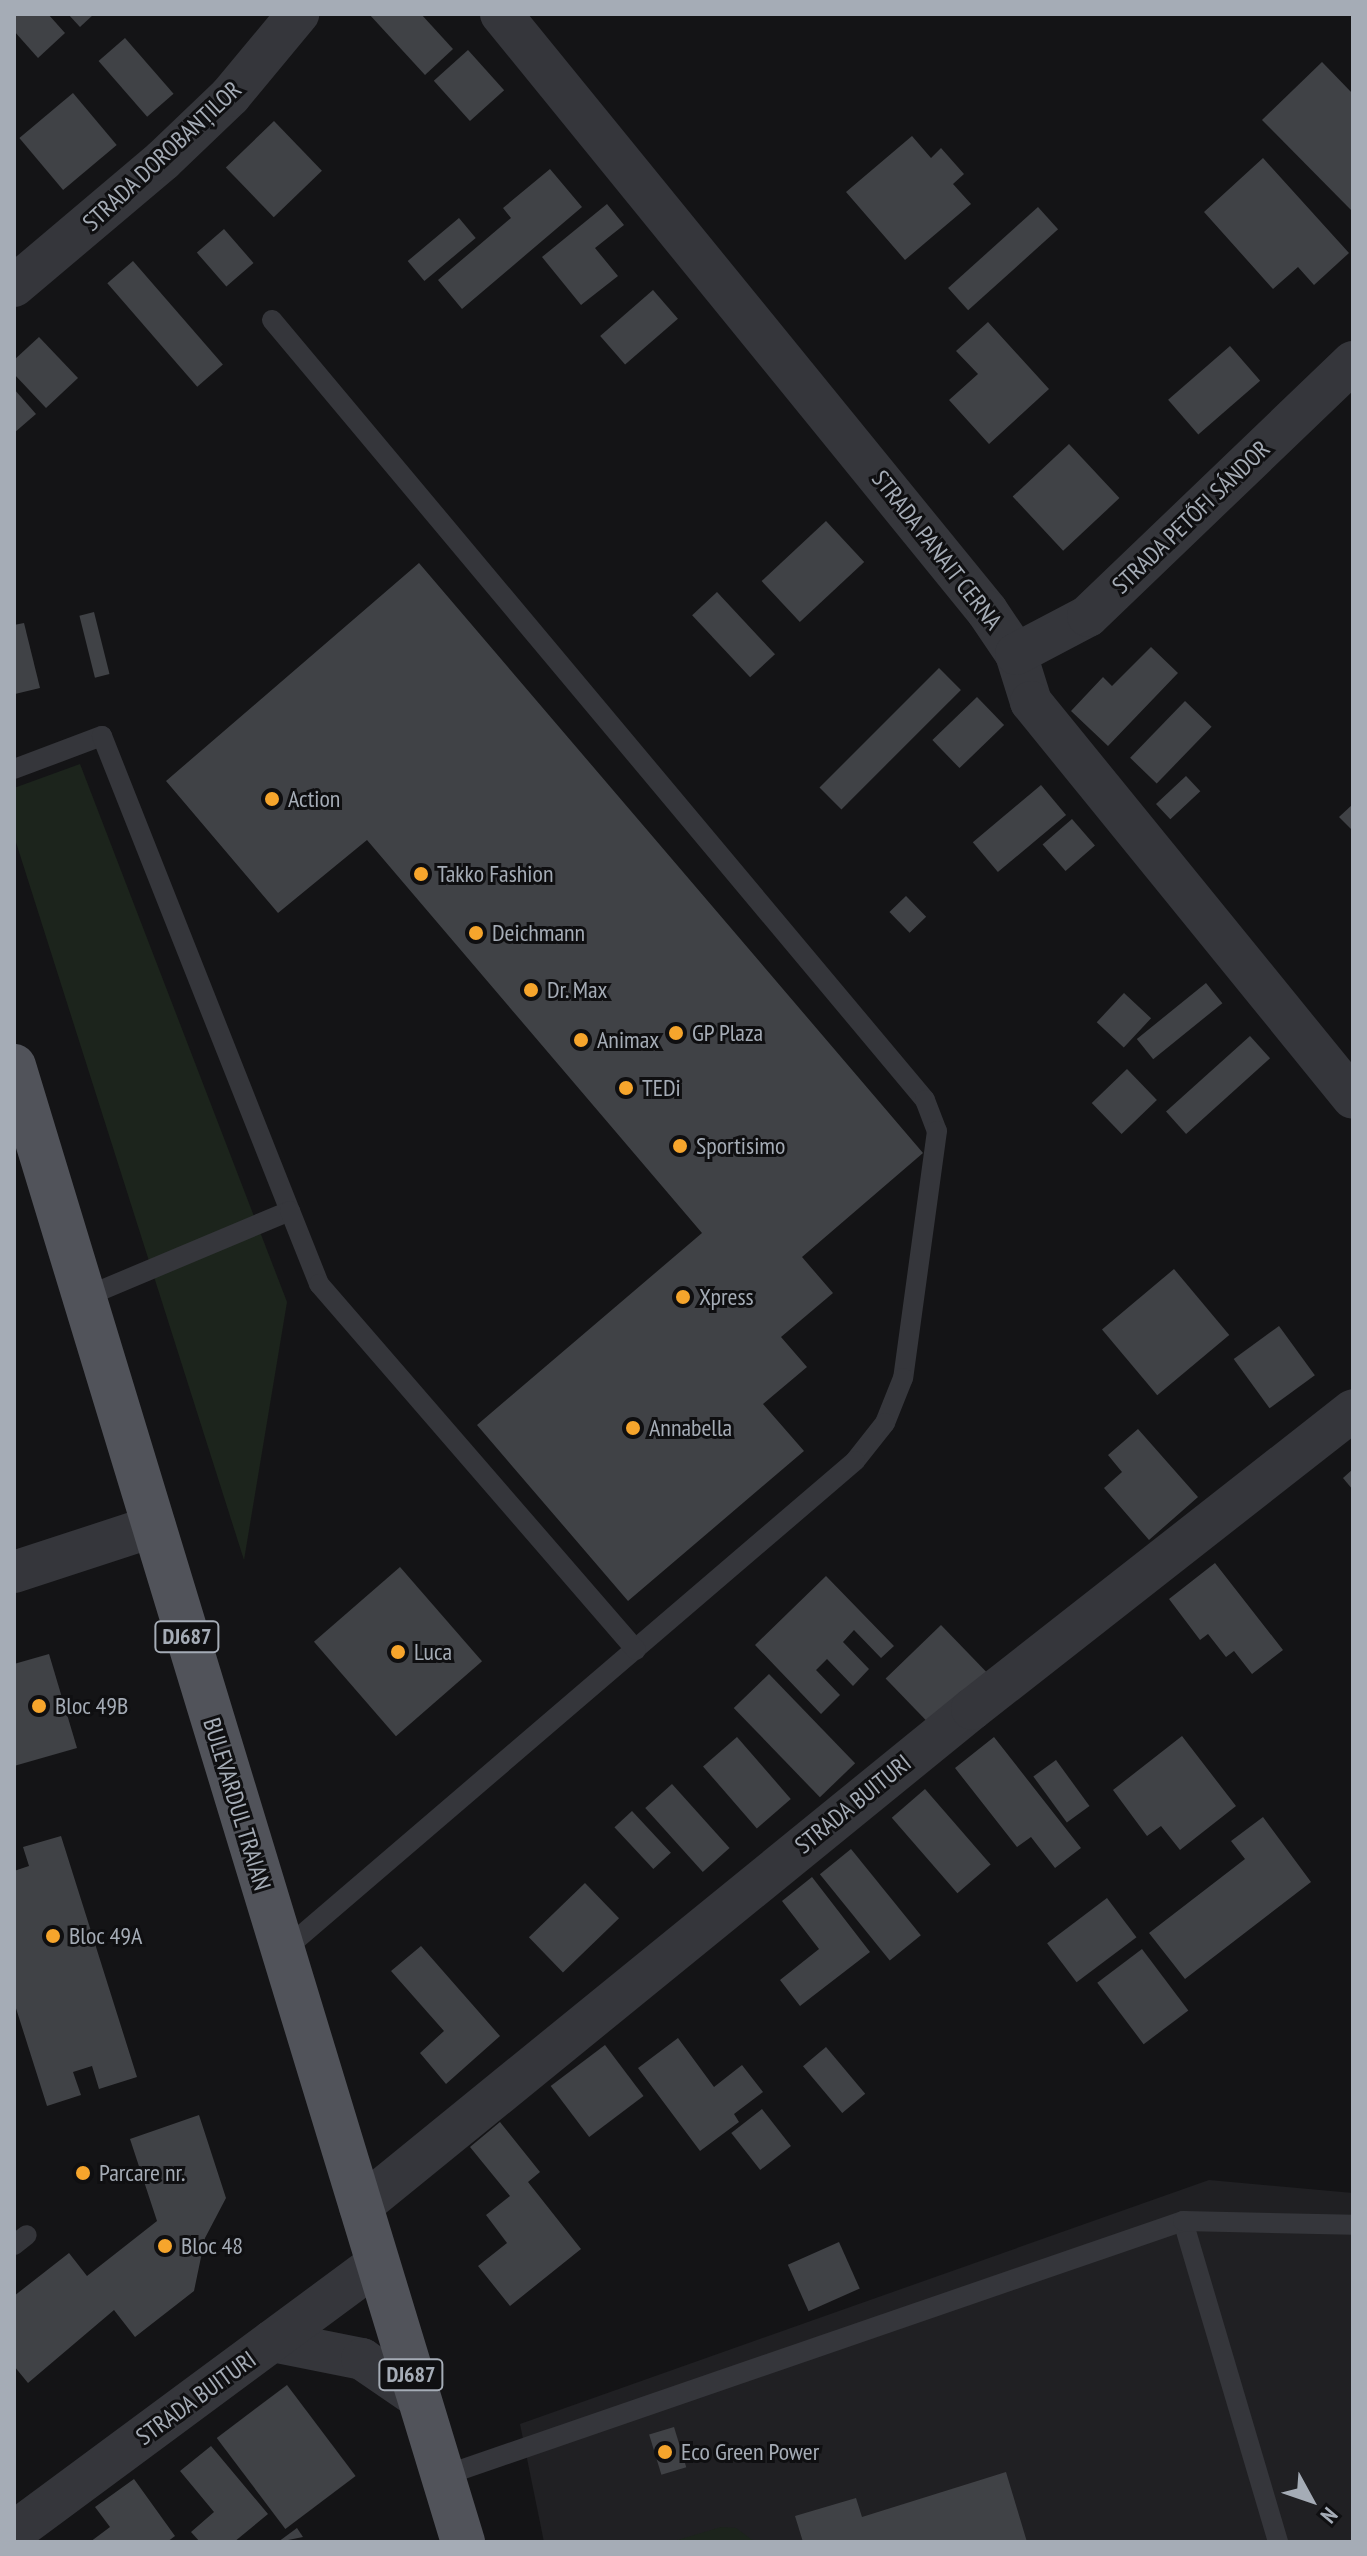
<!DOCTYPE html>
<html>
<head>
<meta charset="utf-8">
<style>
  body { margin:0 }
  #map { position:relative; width:1367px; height:2556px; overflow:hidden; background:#141416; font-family:"PT Sans Narrow",sans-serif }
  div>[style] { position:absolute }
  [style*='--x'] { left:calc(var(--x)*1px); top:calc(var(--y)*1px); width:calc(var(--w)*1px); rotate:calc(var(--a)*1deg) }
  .built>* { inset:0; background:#202023 }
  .green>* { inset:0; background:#1c241c }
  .building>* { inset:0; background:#404246; transform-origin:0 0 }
  .service>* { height:20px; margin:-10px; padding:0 10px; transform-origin:10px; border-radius:10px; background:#35363b }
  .minor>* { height:42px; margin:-21px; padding:0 21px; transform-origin:21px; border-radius:21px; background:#35363b }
  .primary>* { height:44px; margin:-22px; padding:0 22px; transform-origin:22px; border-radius:22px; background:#51535a }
  .dots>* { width:22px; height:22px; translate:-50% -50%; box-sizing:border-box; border:4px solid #0f0f11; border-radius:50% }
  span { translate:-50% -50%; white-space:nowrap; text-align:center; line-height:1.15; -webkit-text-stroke:6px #0f0f11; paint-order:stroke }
  .shield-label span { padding:2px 6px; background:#0f0f11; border:2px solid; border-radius:6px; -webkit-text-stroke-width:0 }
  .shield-label { font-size:22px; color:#a5acb6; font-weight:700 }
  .street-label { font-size:24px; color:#a5acb6 }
  .poi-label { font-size:24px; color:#a5acb6 }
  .left { translate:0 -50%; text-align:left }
  .frame { position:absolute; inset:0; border:16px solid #a5acb6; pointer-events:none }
  .north { position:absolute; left:1271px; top:2460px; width:80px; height:80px; -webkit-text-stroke:6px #0f0f11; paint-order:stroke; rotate:130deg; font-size:22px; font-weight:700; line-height:32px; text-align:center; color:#a5acb6 }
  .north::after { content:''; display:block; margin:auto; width:28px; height:36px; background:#a5acb6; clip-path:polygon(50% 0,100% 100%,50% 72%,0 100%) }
</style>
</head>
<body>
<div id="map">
  <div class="built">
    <i style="clip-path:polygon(1209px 2180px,1353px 2193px,1353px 2542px,544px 2542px,520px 2424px)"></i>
  </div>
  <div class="green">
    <i style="clip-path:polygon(80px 764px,287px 1302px,244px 1560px,14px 836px,14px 788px)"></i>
    <i style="clip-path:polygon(721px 2527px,736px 2528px,755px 2542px,671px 2542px)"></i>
  </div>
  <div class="building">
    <i style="clip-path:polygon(14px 14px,48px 14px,65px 33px,38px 58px,14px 31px)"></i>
    <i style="clip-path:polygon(68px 14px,94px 14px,80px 27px)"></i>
    <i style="clip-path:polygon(369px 14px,421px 14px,453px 49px,425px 75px)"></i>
    <i style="left:125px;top:38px;width:74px;height:35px;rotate:49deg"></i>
    <i style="left:468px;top:50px;width:54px;height:46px;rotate:48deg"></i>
    <i style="clip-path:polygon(1322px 62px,1353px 94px,1353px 212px,1262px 120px)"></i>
    <i style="left:73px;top:93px;width:68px;height:70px;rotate:50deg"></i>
    <i style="left:274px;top:121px;width:69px;height:67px;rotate:46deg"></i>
    <i style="clip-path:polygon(912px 136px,931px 158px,941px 148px,964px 174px,953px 184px,971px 204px,905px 260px,846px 192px)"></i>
    <i style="clip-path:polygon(1263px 158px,1349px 253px,1314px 285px,1298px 267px,1273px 289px,1204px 212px)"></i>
    <i style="clip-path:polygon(550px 169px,582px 207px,462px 309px,438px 280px,511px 218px,503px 208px)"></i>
    <i style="clip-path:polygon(607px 204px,624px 225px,595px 248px,618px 276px,581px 305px,542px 257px)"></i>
    <i style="left:1038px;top:207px;width:30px;height:121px;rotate:48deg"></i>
    <i style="left:459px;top:218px;width:26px;height:67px;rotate:50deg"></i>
    <i style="left:224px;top:229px;width:45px;height:36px;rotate:49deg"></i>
    <i style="left:133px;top:261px;width:137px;height:34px;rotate:49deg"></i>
    <i style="left:653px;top:290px;width:38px;height:70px;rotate:49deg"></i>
    <i style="clip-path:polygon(988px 322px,1049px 389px,989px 444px,949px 400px,978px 374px,956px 351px)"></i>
    <i style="clip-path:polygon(39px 337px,78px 378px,46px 408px,14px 374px,14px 360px)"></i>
    <i style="left:1230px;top:346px;width:46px;height:82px;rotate:49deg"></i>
    <i style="clip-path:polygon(14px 389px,36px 414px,14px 433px)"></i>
    <i style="left:1069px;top:444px;width:74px;height:77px;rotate:47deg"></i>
    <i style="left:826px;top:521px;width:56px;height:88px;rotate:47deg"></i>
    <i style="clip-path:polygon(419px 563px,923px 1153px,802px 1257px,833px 1293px,781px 1337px,807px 1367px,763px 1404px,804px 1451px,628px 1601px,477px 1425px,702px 1233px,367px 840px,278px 913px,166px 781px)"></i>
    <i style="left:717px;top:592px;width:85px;height:34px;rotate:47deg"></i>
    <i style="left:94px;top:612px;width:64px;height:15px;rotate:76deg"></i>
    <i style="clip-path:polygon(24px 623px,40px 688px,15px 694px,14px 625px)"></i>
    <i style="clip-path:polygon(1151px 647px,1178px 673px,1108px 746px,1071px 711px,1103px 677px,1112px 686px)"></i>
    <i style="left:939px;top:668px;width:31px;height:169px;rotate:45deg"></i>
    <i style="left:977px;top:697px;width:39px;height:62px;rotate:46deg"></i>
    <i style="left:1185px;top:701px;width:37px;height:79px;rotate:44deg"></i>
    <i style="left:1186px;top:776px;width:21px;height:41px;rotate:47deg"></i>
    <i style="left:1041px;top:785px;width:39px;height:89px;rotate:50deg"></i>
    <i style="clip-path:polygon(1353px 804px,1353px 831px,1339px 817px)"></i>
    <i style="left:1072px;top:819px;width:35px;height:39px;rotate:49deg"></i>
    <i style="left:906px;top:896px;width:29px;height:23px;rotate:46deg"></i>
    <i style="left:1206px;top:983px;width:26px;height:89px;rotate:51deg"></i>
    <i style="left:1124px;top:993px;width:37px;height:40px;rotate:43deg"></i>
    <i style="left:1250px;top:1036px;width:30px;height:113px;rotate:48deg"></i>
    <i style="left:1127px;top:1069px;width:43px;height:49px;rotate:46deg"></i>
    <i style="left:1174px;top:1269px;width:86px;height:94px;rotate:50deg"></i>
    <i style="left:1279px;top:1326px;width:61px;height:56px;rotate:54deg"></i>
    <i style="clip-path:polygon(1138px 1429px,1198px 1497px,1149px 1540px,1104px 1488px,1122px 1472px,1108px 1455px)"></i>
    <i style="clip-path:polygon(1353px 1469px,1353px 1490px,1343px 1478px)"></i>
    <i style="clip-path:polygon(1215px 1563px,1283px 1650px,1252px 1674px,1234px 1651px,1226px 1657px,1208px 1634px,1200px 1640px,1169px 1599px)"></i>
    <i style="left:400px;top:1567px;width:125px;height:114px;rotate:49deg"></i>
    <i style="clip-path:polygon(826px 1576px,894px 1646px,881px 1658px,854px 1630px,843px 1642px,869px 1669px,853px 1686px,827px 1659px,816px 1670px,840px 1695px,821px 1714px,755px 1645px)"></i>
    <i style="left:941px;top:1625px;width:65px;height:77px;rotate:46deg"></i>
    <i style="clip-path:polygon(49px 1654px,77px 1748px,14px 1766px,14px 1664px)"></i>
    <i style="left:769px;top:1674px;width:124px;height:49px;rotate:46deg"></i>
    <i style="clip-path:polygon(1182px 1736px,1236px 1806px,1180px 1850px,1161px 1826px,1147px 1836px,1113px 1790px)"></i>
    <i style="left:737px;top:1737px;width:82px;height:45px;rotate:49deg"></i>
    <i style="clip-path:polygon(994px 1737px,1081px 1848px,1055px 1868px,1031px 1837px,1017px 1847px,955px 1768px)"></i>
    <i style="left:1056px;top:1760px;width:57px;height:28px;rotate:54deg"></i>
    <i style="left:672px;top:1784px;width:86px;height:36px;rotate:48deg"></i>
    <i style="left:925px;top:1789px;width:100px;height:44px;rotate:49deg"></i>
    <i style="left:632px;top:1811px;width:57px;height:24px;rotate:47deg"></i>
    <i style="clip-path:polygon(1263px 1817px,1311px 1882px,1185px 1979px,1149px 1933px,1245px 1859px,1231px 1841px)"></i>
    <i style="clip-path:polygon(61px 1836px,137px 2077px,99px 2089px,92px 2066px,73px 2072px,81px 2095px,47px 2106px,14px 2002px,14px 1871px,29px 1866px,23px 1847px)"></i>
    <i style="left:851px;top:1849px;width:111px;height:40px;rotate:51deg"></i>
    <i style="clip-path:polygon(812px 1877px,870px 1952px,800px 2006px,780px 1980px,819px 1949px,782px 1901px)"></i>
    <i style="left:585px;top:1883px;width:49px;height:78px;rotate:46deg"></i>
    <i style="left:1107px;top:1898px;width:49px;height:75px;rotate:53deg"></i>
    <i style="clip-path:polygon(421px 1946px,500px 2036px,446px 2084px,420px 2053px,444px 2031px,391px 1971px)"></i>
    <i style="left:1142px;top:1949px;width:77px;height:56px;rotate:53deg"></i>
    <i style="clip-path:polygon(678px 2038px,714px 2087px,742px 2065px,763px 2092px,734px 2114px,739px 2122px,700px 2151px,638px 2068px)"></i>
    <i style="left:605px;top:2045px;width:64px;height:68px;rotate:53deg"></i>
    <i style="left:826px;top:2047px;width:61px;height:30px;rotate:50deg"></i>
    <i style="left:762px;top:2109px;width:47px;height:39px;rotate:52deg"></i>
    <i style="clip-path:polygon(199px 2115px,226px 2198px,205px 2238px,194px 2291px,135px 2337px,114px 2310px,28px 2383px,14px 2366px,14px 2296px,69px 2253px,87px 2276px,157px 2221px,130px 2139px)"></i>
    <i style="clip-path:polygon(500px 2122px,540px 2172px,528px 2182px,581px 2249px,510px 2306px,478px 2266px,507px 2243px,486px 2215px,510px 2196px,470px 2147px)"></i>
    <i style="left:839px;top:2242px;width:51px;height:56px;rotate:66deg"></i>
    <i style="left:287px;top:2385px;width:114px;height:88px;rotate:53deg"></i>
    <i style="left:674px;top:2427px;width:42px;height:26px;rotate:73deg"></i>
    <i style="clip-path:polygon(211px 2446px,268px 2514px,234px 2542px,200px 2542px,191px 2532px,214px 2512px,180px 2471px)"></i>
    <i style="clip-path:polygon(1006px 2472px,1027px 2542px,803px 2542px,795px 2516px,856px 2498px,862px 2517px)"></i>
    <i style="clip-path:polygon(134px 2479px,175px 2536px,167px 2542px,90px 2542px,110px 2527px,95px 2507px)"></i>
    <i style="clip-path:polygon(297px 2528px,303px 2537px,278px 2542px)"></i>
  </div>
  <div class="service">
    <i style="--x:272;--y:320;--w:1017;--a:50.06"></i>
    <i style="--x:925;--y:1100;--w:33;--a:69"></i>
    <i style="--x:937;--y:1131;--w:249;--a:97.8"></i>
    <i style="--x:903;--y:1378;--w:48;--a:111.8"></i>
    <i style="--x:885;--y:1423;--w:48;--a:128.3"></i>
    <i style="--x:855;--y:1461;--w:753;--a:139.42"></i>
    <i style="--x:14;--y:769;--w:94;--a:-20.6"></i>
    <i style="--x:102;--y:736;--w:511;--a:68.41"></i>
    <i style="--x:85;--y:1297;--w:222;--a:-22.8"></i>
    <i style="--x:290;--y:1211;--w:79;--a:68.3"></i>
    <i style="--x:319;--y:1284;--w:484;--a:49.1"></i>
    <i style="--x:1183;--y:2221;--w:335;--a:73.5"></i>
    <i style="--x:14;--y:2245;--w:16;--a:-38"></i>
    <i style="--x:443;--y:2476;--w:783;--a:-19.01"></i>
    <i style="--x:1183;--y:2221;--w:170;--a:1.3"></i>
  </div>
  <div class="minor">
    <i style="--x:501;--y:14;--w:770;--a:50.85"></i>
    <i style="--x:987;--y:611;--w:52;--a:56"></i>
    <i style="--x:1016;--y:654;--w:50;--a:72.6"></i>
    <i style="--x:1031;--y:702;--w:510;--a:50.88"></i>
    <i style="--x:14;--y:286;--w:195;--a:-40.2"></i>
    <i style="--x:163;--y:160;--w:93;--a:-43.7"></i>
    <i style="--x:230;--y:96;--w:107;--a:-50.3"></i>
    <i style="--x:1016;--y:654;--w:81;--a:-27.8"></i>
    <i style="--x:1088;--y:616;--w:367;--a:-43.8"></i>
    <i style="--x:14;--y:1572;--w:148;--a:-18.1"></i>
    <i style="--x:360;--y:2207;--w:789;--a:-39.14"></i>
    <i style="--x:972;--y:1709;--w:484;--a:-38.1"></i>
    <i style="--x:272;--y:2341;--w:92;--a:11.3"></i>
    <i style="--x:362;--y:2359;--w:69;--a:34.4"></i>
    <i style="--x:14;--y:2532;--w:452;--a:-36.5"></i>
  </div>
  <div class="primary">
    <i style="--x:14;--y:1066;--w:1543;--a:73.08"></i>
  </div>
  <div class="dots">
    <i style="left:272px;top:799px;background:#f6a52c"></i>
    <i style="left:421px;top:874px;background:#f6a52c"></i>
    <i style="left:476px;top:933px;background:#f6a52c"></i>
    <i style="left:531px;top:990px;background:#f6a52c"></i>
    <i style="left:676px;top:1033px;background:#f6a52c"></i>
    <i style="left:581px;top:1040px;background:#f6a52c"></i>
    <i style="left:626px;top:1088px;background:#f6a52c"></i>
    <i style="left:680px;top:1146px;background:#f6a52c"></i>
    <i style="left:683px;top:1297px;background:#f6a52c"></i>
    <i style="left:633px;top:1428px;background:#f6a52c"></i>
    <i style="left:398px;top:1652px;background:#f6a52c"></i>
    <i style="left:39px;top:1706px;background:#f6a52c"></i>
    <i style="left:53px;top:1936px;background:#f6a52c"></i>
    <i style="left:83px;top:2173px;background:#f6a52c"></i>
    <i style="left:165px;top:2246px;background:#f6a52c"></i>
    <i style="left:665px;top:2452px;background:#f6a52c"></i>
  </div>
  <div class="shield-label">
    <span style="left:187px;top:1637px">DJ687</span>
    <span style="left:411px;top:2375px">DJ687</span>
  </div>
  <div class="street-label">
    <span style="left:162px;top:156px;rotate:-43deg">STRADA DOROBANȚILOR</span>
    <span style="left:1191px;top:517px;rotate:-44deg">STRADA PETŐFI SÁNDOR</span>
    <span style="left:937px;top:550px;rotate:52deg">STRADA PANAIT CERNA</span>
    <span style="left:237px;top:1804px;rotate:73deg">BULEVARDUL TRAIAN</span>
    <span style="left:853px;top:1804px;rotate:-39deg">STRADA BUITURI</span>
    <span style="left:196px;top:2398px;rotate:-36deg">STRADA BUITURI</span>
  </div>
  <div class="poi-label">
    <span class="left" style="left:288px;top:799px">Action</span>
    <span class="left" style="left:437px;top:874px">Takko Fashion</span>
    <span class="left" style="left:492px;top:933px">Deichmann</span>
    <span class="left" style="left:547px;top:990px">Dr. Max</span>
    <span class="left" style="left:692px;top:1033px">GP Plaza</span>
    <span class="left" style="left:597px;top:1040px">Animax</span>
    <span class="left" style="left:642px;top:1088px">TEDi</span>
    <span class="left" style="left:696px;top:1146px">Sportisimo</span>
    <span class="left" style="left:699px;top:1297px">Xpress</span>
    <span class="left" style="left:649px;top:1428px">Annabella</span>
    <span class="left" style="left:414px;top:1652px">Luca</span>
    <span class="left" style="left:55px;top:1706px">Bloc 49B</span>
    <span class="left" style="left:69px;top:1936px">Bloc 49A</span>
    <span class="left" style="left:99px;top:2173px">Parcare nr.</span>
    <span class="left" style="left:181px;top:2246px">Bloc 48</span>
    <span class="left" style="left:681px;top:2452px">Eco Green Power</span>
  </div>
  <div class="frame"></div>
  <div class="north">N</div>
</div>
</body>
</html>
